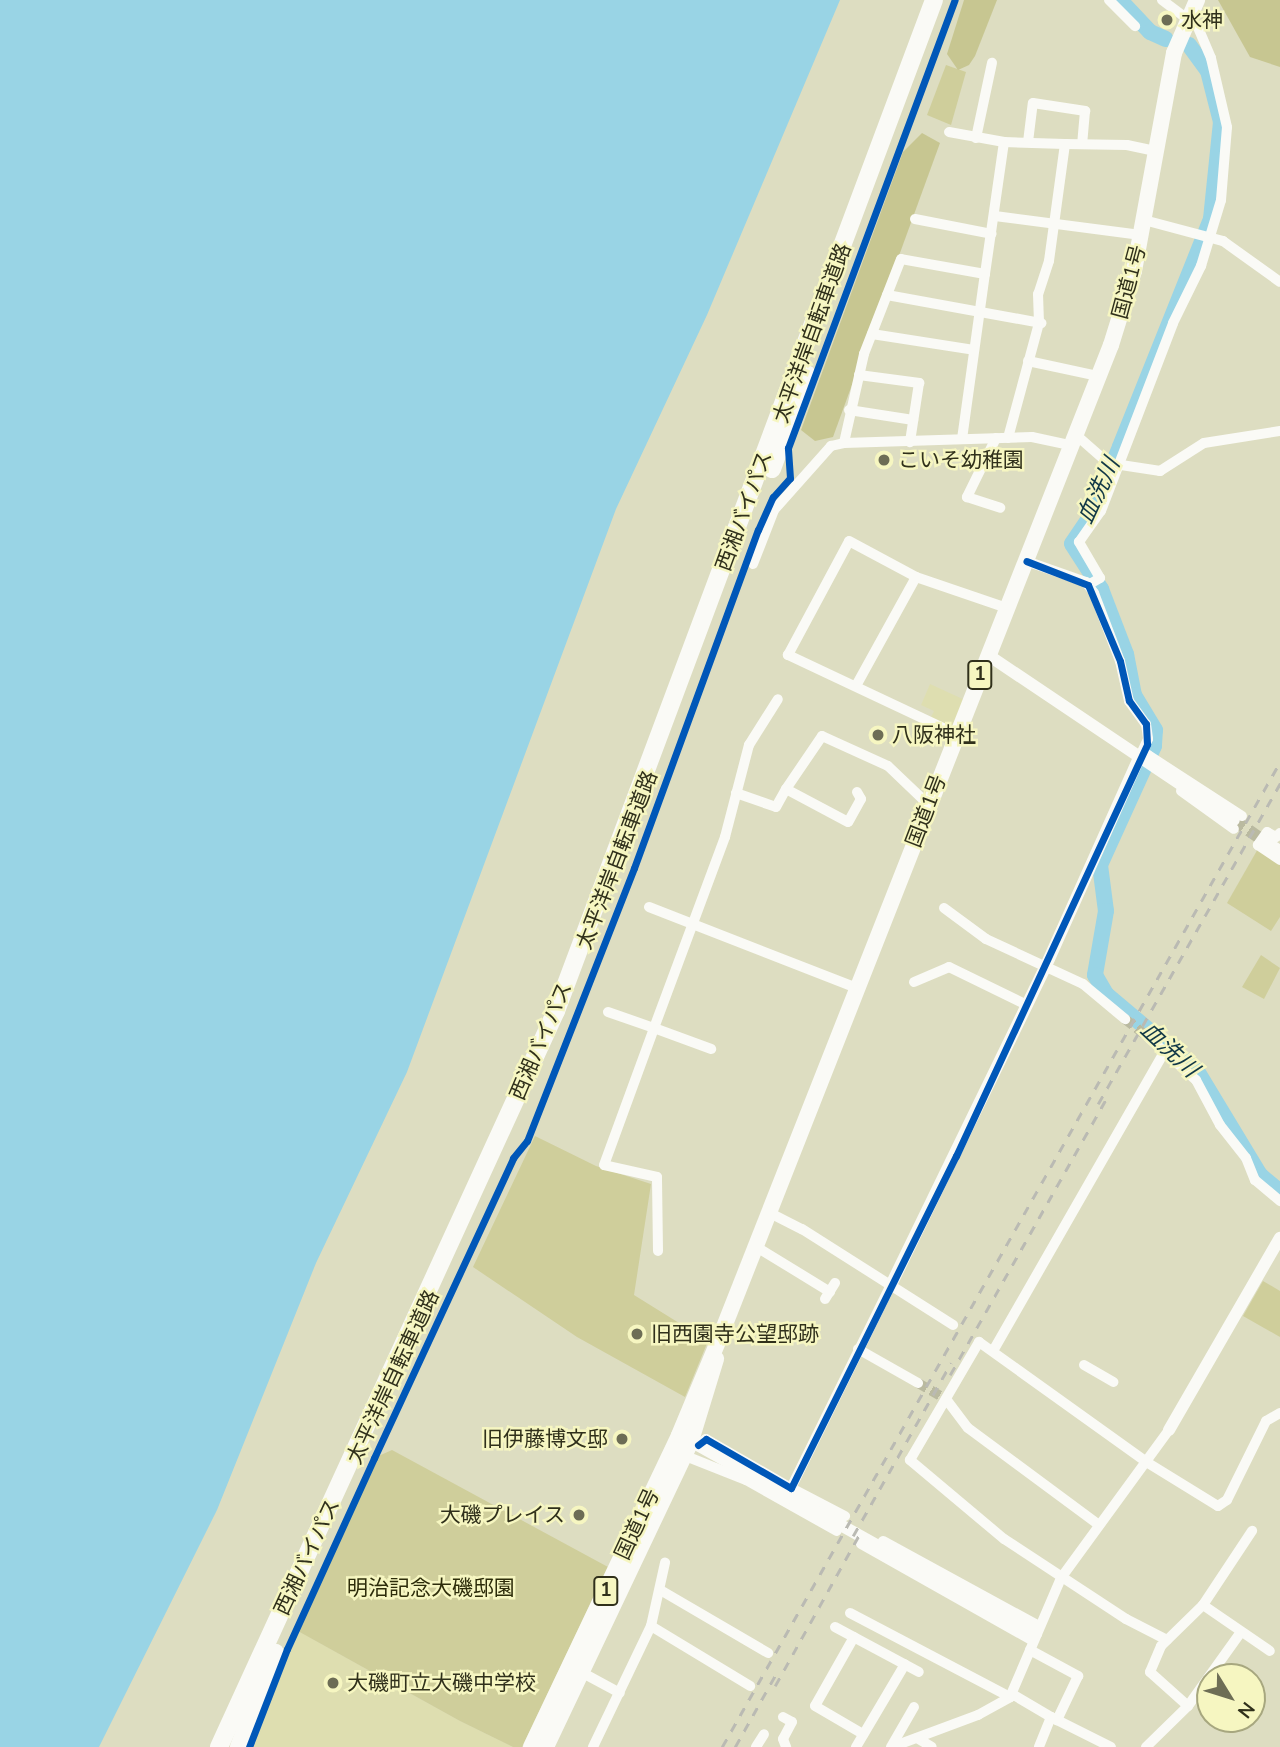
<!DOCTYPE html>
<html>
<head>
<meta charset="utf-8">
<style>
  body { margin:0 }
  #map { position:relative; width:1280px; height:1747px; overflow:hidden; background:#ddddc1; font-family:"Nunito Sans","Noto Sans JP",sans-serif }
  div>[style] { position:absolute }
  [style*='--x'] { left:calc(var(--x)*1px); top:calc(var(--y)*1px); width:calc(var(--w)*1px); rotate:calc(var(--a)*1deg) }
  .built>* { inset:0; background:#dedeb0 }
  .green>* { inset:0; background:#cfce9b }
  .forest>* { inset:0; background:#c7c691 }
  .water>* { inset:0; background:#99d4e5 }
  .river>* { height:16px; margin:-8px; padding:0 8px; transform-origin:8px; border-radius:8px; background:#99d4e5 }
  .minor-tunnel>* { height:10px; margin-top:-5px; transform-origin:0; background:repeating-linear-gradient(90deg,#babaa0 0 10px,transparent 0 15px) }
  .tertiary-tunnel>* { height:12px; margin-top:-6px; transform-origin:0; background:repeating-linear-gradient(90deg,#babaa0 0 12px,transparent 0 18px) }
  .minor>* { height:10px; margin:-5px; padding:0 5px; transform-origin:5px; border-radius:5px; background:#fafaf6 }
  .tertiary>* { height:12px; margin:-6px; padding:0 6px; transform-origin:6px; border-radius:6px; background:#fafaf6 }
  .trunk>* { height:16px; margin:-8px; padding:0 8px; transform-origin:8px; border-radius:8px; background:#fafaf6 }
  .motorway>* { height:18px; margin:-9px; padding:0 9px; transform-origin:9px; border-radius:9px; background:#fafaf6 }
  .rail>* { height:2.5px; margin-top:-1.25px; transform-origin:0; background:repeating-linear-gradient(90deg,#babab3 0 9px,transparent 0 18px) }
  .cycleway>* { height:7px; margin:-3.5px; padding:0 3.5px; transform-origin:3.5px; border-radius:3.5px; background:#0057b8 }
  .dots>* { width:19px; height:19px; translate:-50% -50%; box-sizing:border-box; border:4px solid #f6f6c1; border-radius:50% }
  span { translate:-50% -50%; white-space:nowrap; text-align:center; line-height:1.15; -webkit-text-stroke:5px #f6f6c1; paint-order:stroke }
  .shield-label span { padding:2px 5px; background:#f6f6c1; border:2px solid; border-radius:5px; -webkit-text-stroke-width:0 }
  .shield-label { font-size:19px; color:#30301b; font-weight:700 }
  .poi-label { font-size:21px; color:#30301b }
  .left { translate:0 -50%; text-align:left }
  .right { translate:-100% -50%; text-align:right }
  .street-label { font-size:21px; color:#30301b }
  .park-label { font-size:21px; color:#2d2c0a }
  .water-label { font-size:23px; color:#113847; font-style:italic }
  .north { position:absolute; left:1196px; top:1663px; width:70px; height:70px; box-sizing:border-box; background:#f6f6c1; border:2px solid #a7a77f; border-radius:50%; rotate:128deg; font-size:19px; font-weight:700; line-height:28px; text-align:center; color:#30301b }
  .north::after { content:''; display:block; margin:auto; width:24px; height:32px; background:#6d6d55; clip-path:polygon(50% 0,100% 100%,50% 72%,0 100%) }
</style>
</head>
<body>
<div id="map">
  <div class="built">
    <i style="clip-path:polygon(930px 684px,967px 701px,955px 731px,930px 719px,934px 711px,921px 705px)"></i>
    <i style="clip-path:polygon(296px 1630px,460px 1721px,513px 1747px,254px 1747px)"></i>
  </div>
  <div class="green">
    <i style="clip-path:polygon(946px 65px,966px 72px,951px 125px,927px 115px)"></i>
    <i style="clip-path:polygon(1259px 847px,1280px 862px,1280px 917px,1271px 931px,1227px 903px)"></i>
    <i style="clip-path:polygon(1261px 955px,1280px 968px,1264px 999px,1242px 987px)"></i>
    <i style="clip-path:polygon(535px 1136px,596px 1166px,651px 1184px,634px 1295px,708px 1341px,685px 1397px,577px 1337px,473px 1267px)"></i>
    <i style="clip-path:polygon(1263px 1281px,1280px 1291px,1280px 1337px,1243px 1316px)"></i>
    <i style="clip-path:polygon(392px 1450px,608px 1567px,522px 1747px,513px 1747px,460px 1721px,296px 1630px,374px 1458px)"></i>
  </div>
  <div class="forest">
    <i style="clip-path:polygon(964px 0,997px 0,975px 56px,969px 65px,958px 70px,947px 54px)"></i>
    <i style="clip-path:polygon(1218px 0,1280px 0,1280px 67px,1250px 57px)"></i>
    <i style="clip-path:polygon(922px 133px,940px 143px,833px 437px,815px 441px,801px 430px,903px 152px)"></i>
  </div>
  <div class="water">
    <i style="clip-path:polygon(0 0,840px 0,707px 315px,616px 509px,407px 1072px,316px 1263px,217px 1510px,99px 1747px,0 1747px)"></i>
  </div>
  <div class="river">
    <i style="--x:1120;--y:0;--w:44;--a:46.8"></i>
    <i style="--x:1150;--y:32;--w:17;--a:24"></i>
    <i style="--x:1189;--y:45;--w:32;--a:54"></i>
    <i style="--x:1208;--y:71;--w:53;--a:75.7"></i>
    <i style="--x:1221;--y:122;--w:98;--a:95.9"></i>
    <i style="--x:1211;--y:219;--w:245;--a:111.8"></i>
    <i style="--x:1120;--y:447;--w:76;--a:113.2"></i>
    <i style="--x:1090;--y:517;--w:32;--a:124"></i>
    <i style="--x:1072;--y:544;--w:54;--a:57.2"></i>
    <i style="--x:1101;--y:589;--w:70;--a:69"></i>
    <i style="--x:1126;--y:654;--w:42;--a:79"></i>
    <i style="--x:1134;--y:695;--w:41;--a:59"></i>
    <i style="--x:1155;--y:730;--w:16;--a:94"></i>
    <i style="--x:1154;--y:746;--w:131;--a:114.4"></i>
    <i style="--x:1100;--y:865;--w:46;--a:82.6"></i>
    <i style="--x:1106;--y:911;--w:65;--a:99.8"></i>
    <i style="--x:1095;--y:975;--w:22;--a:60"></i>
    <i style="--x:1106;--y:994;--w:119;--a:40.2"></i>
    <i style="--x:1197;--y:1071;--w:122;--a:58.8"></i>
    <i style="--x:1260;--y:1175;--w:26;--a:40"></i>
  </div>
  <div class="minor-tunnel">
    <i style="--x:1125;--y:1019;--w:31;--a:38"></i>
    <i style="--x:918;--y:1383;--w:32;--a:30"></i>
  </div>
  <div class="tertiary-tunnel">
    <i style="--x:1234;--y:820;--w:37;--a:35"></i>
  </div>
  <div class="minor">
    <i style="--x:1109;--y:0;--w:37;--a:45"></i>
    <i style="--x:949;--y:132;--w:56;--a:10.3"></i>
    <i style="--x:1004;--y:142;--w:133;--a:98.2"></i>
    <i style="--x:985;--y:274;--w:85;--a:-169.9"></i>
    <i style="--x:901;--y:259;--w:102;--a:111.3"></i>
    <i style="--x:864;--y:354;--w:91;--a:102.7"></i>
    <i style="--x:844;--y:443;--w:188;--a:-1.8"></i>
    <i style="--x:1032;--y:437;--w:40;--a:12"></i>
    <i style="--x:976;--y:138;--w:77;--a:-78"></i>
    <i style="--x:1004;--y:142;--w:61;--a:1.9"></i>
    <i style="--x:1065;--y:144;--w:118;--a:97.8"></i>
    <i style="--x:1049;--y:261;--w:35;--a:108"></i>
    <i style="--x:1038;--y:294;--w:29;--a:88"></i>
    <i style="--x:1039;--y:323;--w:119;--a:105.1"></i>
    <i style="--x:1028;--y:142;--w:39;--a:-83"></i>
    <i style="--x:1033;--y:103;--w:53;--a:8.7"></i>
    <i style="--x:1085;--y:111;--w:33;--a:95"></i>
    <i style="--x:1065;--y:144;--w:62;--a:0.9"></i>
    <i style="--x:1127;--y:145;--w:30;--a:12"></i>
    <i style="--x:995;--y:216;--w:147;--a:7.4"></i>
    <i style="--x:915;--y:219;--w:78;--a:11"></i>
    <i style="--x:1144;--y:220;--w:82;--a:14.9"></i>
    <i style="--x:1223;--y:241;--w:70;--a:35.7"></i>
    <i style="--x:887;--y:295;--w:157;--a:10.3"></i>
    <i style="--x:872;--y:334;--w:103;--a:8.9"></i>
    <i style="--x:1028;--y:361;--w:72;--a:12.1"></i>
    <i style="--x:859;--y:375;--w:61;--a:7.6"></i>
    <i style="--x:919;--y:383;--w:60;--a:98.7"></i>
    <i style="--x:849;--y:410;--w:65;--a:8.9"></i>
    <i style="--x:1075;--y:434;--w:44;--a:41.3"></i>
    <i style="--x:1108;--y:463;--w:53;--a:8.7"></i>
    <i style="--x:1160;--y:471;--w:52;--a:-32.5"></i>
    <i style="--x:1204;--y:443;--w:77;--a:-9"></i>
    <i style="--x:996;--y:438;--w:66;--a:116.2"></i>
    <i style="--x:967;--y:497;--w:35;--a:18"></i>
    <i style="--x:962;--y:439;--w:167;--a:-82.1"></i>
    <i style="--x:1026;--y:561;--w:64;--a:19.3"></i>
    <i style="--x:1086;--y:582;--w:14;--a:54"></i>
    <i style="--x:1094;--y:593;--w:73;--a:69.1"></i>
    <i style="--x:1120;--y:661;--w:41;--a:77.3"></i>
    <i style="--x:1129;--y:701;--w:29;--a:54"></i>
    <i style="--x:1146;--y:724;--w:15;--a:82"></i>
    <i style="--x:1148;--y:739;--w:19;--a:115"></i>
    <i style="--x:753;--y:564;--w:58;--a:-68.7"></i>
    <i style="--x:774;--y:510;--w:86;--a:-48.3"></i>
    <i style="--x:831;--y:446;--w:13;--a:-13"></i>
    <i style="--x:1088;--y:585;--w:14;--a:-30"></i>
    <i style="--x:1100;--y:578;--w:42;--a:-120.3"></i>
    <i style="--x:1079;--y:542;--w:38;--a:-55"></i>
    <i style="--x:1101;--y:511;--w:201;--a:-69"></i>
    <i style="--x:1173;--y:323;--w:64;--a:-63.8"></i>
    <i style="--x:1201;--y:266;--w:69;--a:-73.1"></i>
    <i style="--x:1221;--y:200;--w:73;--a:-85.3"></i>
    <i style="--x:1227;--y:127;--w:71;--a:-103.1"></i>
    <i style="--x:1211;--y:58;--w:34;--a:-113"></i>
    <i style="--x:1198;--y:27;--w:45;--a:-143.1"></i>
    <i style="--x:857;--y:684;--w:122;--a:-61.1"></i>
    <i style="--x:956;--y:734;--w:186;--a:-154.8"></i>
    <i style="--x:788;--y:655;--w:129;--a:-61.8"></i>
    <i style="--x:849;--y:541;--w:76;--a:28.2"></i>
    <i style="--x:916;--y:577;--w:96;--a:18.8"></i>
    <i style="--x:1140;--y:756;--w:8;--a:-7"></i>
    <i style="--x:1148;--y:755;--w:112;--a:33"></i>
    <i style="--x:1181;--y:791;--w:65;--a:35.6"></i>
    <i style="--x:857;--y:792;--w:8;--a:60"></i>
    <i style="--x:861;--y:799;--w:26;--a:119"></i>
    <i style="--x:848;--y:822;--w:70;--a:-152"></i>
    <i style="--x:786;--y:789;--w:64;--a:-55.8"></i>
    <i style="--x:822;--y:736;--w:72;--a:24.4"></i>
    <i style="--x:888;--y:766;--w:57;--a:43.6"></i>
    <i style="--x:736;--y:793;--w:42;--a:19.3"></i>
    <i style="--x:776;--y:807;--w:21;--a:-61"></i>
    <i style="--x:1280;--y:833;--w:6;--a:135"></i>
    <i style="--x:1276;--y:837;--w:10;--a:-151"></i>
    <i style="--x:1267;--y:832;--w:16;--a:125"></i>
    <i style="--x:1258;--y:845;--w:27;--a:34"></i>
    <i style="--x:649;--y:907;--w:223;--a:21.3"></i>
    <i style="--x:944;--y:908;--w:52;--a:36.4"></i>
    <i style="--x:986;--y:939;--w:107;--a:24.9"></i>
    <i style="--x:1083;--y:984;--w:55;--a:39.8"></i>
    <i style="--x:914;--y:982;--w:38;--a:-23"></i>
    <i style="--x:949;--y:967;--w:87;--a:26"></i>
    <i style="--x:608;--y:1012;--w:49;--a:19.2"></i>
    <i style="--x:654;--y:1028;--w:204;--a:-69.6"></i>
    <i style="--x:725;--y:837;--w:95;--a:-75.4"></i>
    <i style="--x:749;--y:745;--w:54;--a:-57.8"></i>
    <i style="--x:1149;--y:1038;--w:63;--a:41.8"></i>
    <i style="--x:1196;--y:1080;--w:51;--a:61.9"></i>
    <i style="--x:1220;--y:1125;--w:42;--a:51.8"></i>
    <i style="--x:1246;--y:1158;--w:24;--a:68"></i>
    <i style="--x:1255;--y:1180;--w:33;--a:40"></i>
    <i style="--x:768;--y:1212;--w:38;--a:27"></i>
    <i style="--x:802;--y:1229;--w:179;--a:32.4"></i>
    <i style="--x:755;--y:1246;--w:88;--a:31.5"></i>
    <i style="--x:658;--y:1251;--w:74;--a:-90.8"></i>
    <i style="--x:657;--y:1177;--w:54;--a:-167.2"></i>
    <i style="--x:604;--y:1165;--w:146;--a:-69.9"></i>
    <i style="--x:654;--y:1028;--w:61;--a:20.2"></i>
    <i style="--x:825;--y:1299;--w:19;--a:-58"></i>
    <i style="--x:858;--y:1349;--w:69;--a:29.5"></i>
    <i style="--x:993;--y:1351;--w:346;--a:-60.2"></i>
    <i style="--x:1084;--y:1365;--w:34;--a:30"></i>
    <i style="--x:946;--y:1399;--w:36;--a:53"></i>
    <i style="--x:968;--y:1428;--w:163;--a:36.5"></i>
    <i style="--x:698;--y:1445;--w:10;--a:-37"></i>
    <i style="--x:706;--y:1439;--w:98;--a:30"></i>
    <i style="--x:791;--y:1488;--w:224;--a:-63.8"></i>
    <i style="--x:683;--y:1455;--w:68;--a:21.6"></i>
    <i style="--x:746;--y:1480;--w:104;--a:29.3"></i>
    <i style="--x:791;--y:1488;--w:61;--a:27.4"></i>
    <i style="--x:883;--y:1541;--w:178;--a:28.6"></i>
    <i style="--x:861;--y:1544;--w:197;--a:29.4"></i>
    <i style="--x:662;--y:1591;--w:123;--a:30.3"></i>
    <i style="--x:1203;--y:1605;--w:81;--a:34.5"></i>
    <i style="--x:850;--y:1613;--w:181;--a:27.7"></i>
    <i style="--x:651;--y:1626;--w:116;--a:31.2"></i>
    <i style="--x:835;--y:1627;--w:95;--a:28.2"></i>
    <i style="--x:854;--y:1637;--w:79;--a:119.5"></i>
    <i style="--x:815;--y:1706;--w:56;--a:30.3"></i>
    <i style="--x:1167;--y:1640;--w:46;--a:-152.9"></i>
    <i style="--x:1126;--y:1619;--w:146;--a:-146.7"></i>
    <i style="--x:1004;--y:1539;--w:123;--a:-140"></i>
    <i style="--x:910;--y:1460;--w:137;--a:-59.7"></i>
    <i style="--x:979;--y:1342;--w:208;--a:35.6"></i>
    <i style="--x:1148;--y:1463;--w:82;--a:31.6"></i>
    <i style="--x:1218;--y:1506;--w:11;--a:-34"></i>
    <i style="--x:1227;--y:1500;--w:88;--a:-63.7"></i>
    <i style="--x:1266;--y:1421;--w:16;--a:-30"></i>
    <i style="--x:1030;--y:1650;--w:55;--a:28.4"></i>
    <i style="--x:1078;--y:1676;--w:49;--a:115.5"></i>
    <i style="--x:581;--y:1672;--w:44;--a:28.3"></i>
    <i style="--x:1012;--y:1694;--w:45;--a:30.5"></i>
    <i style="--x:1051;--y:1717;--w:32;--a:112"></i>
    <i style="--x:1188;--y:1706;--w:51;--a:-138.2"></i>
    <i style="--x:1150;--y:1672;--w:28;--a:-67"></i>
    <i style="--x:1161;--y:1646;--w:59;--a:-44.3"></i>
    <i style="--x:1203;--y:1605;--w:89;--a:-56.5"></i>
    <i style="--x:783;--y:1717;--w:10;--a:29"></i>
    <i style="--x:792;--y:1722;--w:19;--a:118"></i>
    <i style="--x:783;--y:1739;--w:9;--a:69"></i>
    <i style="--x:1051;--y:1717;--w:67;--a:26.6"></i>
    <i style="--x:917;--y:1738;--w:17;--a:31"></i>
    <i style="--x:593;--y:1747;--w:134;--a:-64.4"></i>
    <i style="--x:651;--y:1626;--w:65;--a:-77.5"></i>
    <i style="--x:756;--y:1747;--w:15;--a:-58"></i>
    <i style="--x:856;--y:1747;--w:96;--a:-59.4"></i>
    <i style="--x:891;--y:1747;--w:46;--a:-60.1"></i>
    <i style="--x:892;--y:1747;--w:92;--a:-20.4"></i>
    <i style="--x:978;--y:1715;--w:37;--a:-29"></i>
    <i style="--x:1010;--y:1697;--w:129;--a:-66.8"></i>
    <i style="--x:1061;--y:1578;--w:183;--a:-53.9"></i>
    <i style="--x:1146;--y:1747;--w:59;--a:-44.3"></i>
    <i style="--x:1188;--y:1706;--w:91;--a:-54.4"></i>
  </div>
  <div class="tertiary">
    <i style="--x:988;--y:655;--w:296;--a:33.9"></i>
    <i style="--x:1264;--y:841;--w:19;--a:32"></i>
    <i style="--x:890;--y:1287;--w:355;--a:-64.1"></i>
    <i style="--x:1045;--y:968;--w:232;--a:-65.9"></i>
    <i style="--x:1169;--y:1430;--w:222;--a:-60"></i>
    <i style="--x:685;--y:1438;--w:402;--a:29.2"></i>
  </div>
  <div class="trunk">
    <i style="--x:531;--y:1747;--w:345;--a:-64.6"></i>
    <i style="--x:679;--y:1435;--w:106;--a:-67.3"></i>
    <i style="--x:720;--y:1337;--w:1066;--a:-68.49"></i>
    <i style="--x:1111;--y:345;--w:77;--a:-72.7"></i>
    <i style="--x:1134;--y:271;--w:222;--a:-79.6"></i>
    <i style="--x:1174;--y:53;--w:58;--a:-66.5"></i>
    <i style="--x:546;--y:1747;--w:339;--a:-64.6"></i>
    <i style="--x:691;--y:1441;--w:86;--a:-73"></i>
  </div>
  <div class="motorway">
    <i style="--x:772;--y:469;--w:101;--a:-69.8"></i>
    <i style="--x:219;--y:1747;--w:809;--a:-65.4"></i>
    <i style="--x:556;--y:1011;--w:1079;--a:-69.5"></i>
    <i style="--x:239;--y:1747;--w:101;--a:-69"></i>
  </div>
  <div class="rail">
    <i style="--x:1098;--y:1104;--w:369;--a:-60.4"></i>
    <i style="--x:950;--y:1375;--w:318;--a:-60.5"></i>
    <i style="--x:853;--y:1536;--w:199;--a:-60.5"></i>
    <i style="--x:775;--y:1686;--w:179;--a:-60.9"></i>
    <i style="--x:722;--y:1747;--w:1132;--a:-60.47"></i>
    <i style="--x:735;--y:1747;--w:84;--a:-60.7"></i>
  </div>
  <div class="cycleway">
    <i style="--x:698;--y:1445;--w:10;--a:-37"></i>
    <i style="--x:706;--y:1439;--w:98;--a:30"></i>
    <i style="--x:791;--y:1488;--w:371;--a:-63.6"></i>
    <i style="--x:956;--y:1156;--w:454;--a:-65.1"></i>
    <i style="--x:1147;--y:744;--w:20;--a:-93"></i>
    <i style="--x:1146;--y:724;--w:29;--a:-126"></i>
    <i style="--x:1129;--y:701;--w:41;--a:-102.7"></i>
    <i style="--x:1120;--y:661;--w:82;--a:-112.8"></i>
    <i style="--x:1088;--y:585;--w:66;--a:-158.8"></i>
    <i style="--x:249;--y:1747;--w:105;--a:-68.8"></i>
    <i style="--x:287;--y:1649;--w:210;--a:-65.5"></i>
    <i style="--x:374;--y:1458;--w:331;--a:-65.1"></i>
    <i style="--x:513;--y:1158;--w:22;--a:-51"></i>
    <i style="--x:527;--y:1141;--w:293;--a:-68.6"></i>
    <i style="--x:634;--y:868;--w:360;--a:-69.9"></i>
    <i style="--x:758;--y:530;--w:36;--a:-66"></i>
    <i style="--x:773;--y:497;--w:25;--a:-48"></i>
    <i style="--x:790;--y:478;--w:30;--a:-94"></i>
    <i style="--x:788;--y:448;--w:478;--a:-69.6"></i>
  </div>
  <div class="dots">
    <i style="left:1167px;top:20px;background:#6d6d55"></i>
    <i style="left:884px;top:460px;background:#6d6d55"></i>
    <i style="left:878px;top:735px;background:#6d6d55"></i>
    <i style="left:637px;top:1334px;background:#6d6d55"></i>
    <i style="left:622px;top:1439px;background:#6d6d55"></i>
    <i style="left:579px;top:1515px;background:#6d6d55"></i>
    <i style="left:333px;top:1683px;background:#6d6d55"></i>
  </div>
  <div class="shield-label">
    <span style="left:980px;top:675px">1</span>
    <span style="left:606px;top:1591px">1</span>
  </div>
  <div class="poi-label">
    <span class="left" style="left:1181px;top:20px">水神</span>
    <span class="left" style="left:898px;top:460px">こいそ幼稚園</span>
    <span class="left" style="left:892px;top:735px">八阪神社</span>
    <span class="left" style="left:651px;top:1334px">旧西園寺公望邸跡</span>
    <span class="right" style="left:608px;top:1439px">旧伊藤博文邸</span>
    <span class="right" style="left:565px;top:1515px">大磯プレイス</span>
    <span class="left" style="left:347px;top:1683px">大磯町立大磯中学校</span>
  </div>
  <div class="street-label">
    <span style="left:1129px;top:282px;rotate:-75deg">国道1号</span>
    <span style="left:812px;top:333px;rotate:-70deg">太平洋岸自転車道路</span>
    <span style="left:744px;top:511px;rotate:-70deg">西湘バイパス</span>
    <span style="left:926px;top:811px;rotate:-69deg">国道1号</span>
    <span style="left:617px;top:860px;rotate:-69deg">太平洋岸自転車道路</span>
    <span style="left:541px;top:1041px;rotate:-67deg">西湘バイパス</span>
    <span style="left:393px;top:1377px;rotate:-65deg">太平洋岸自転車道路</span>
    <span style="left:637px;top:1524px;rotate:-65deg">国道1号</span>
    <span style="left:307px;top:1557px;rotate:-65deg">西湘バイパス</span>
  </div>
  <div class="park-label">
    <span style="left:431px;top:1588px">明治記念大磯邸園</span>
  </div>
  <div class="water-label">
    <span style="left:1099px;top:491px;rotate:-65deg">血洗川</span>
    <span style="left:1169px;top:1050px;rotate:43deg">血洗川</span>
  </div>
  <div class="north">N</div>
</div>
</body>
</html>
